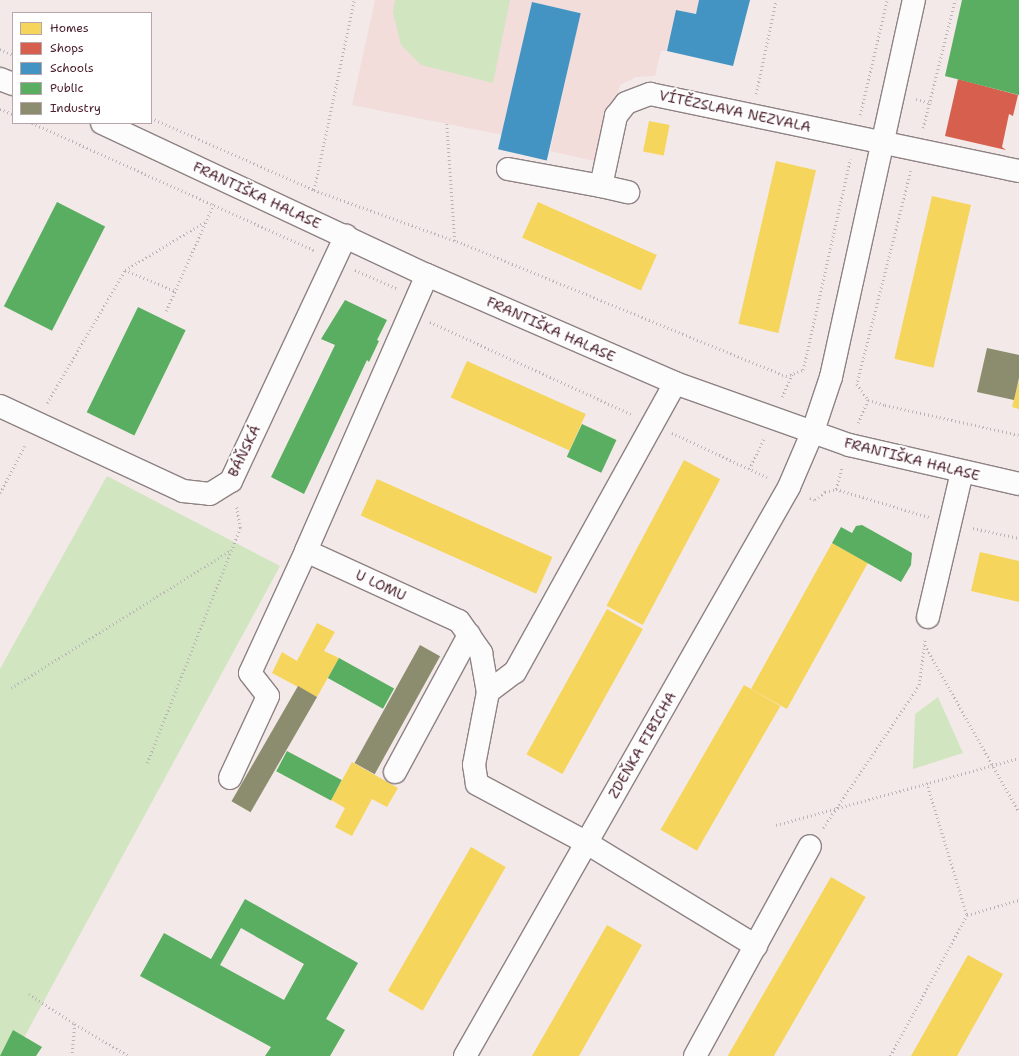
<!DOCTYPE html>
<html>
<head>
<meta charset="utf-8">
<style>
  body { margin:0 }
  #map { position:relative; width:1019px; height:1056px; overflow:hidden; background:#f3e9e8; font-family:"Shantell Sans",sans-serif }
  div>[style] { position:absolute }
  [style*='--x'] { left:calc(var(--x)*1px); top:calc(var(--y)*1px); width:calc(var(--w)*1px); rotate:calc(var(--a)*1deg) }
  .built>* { inset:0; background:#f2dddb }
  .green>* { inset:0; background:#d0e5c0 }
  .homes>* { inset:0; background:#f6d55c; transform-origin:0 0 }
  .shops>* { inset:0; background:#d6604d }
  .schools>* { inset:0; background:#4393c3; transform-origin:0 0 }
  .public>* { inset:0; background:#5aae61; transform-origin:0 0 }
  .industry>* { inset:0; background:#8c8c6e; transform-origin:0 0 }
  .path>* { height:2.5px; margin-top:-1.25px; transform-origin:0; background:repeating-linear-gradient(90deg,#bbb4b6 0 1px,transparent 0 4px) }
  .roads { filter:drop-shadow(1px 0 #8e8283) drop-shadow(-1px 0 #8e8283) drop-shadow(0 1px #8e8283) drop-shadow(0 -1px #8e8283) }
  .minor>* { height:22px; margin:-11px; padding:0 11px; transform-origin:11px; border-radius:11px; background:#fdfcfc }
  span { translate:-50% -50%; white-space:nowrap; text-align:center; line-height:1.15; -webkit-text-stroke:4px #fff; paint-order:stroke }
  .street-label { font-size:14px; color:#4a1f2b }
  .legend { position:absolute; left:12px; top:12px; width:140px; height:112px; box-sizing:border-box; background:#fff; border:1px solid #b7a5aa; margin:0; padding:5px 7px; list-style:none; font-size:12px; color:#4a1f2b }
  .legend li { display:flex; align-items:center; gap:8px; height:20px }
  .legend b { width:20px; border:1px solid #b7a5aa }
</style>
</head>
<body>
<div id="map">
  <div class="built">
    <i style="clip-path:polygon(375px 0,699px 0,696px 14px,676px 10px,667px 51px,661px 51px,655px 76px,636px 77px,620px 85px,602px 163px,550px 151px,580px 13px,532px 2px,503px 135px,352px 105px)"></i>
  </div>
  <div class="green">
    <i style="clip-path:polygon(395px 0,510px 0,493px 83px,421px 65px,401px 45px,393px 12px)"></i>
    <i style="clip-path:polygon(107px 476px,280px 566px,14px 1056px,0 1056px,0 669px)"></i>
    <i style="clip-path:polygon(938px 697px,963px 753px,913px 769px,915px 714px)"></i>
  </div>
  <div class="homes">
    <i style="left:649px;top:121px;width:21px;height:31px;rotate:11deg"></i>
    <i style="left:776px;top:161px;width:41px;height:167px;rotate:13deg"></i>
    <i style="left:932px;top:196px;width:40px;height:167px;rotate:13deg"></i>
    <i style="left:538px;top:202px;width:130px;height:39px;rotate:24deg"></i>
    <i style="left:467px;top:361px;width:130px;height:40px;rotate:24deg"></i>
    <i style="clip-path:polygon(1019px 380px,1019px 409px,1012px 407px)"></i>
    <i style="left:684px;top:460px;width:41px;height:165px;rotate:28deg"></i>
    <i style="left:377px;top:479px;width:192px;height:40px;rotate:24deg"></i>
    <i style="left:832px;top:543px;width:41px;height:167px;rotate:29deg"></i>
    <i style="clip-path:polygon(980px 552px,1019px 561px,1019px 602px,971px 591px)"></i>
    <i style="left:607px;top:609px;width:41px;height:166px;rotate:29deg"></i>
    <i style="clip-path:polygon(317px 623px,335px 632px,324px 651px,339px 658px,317px 697px,272px 673px,282px 652px,297px 661px)"></i>
    <i style="left:744px;top:685px;width:42px;height:167px;rotate:30deg"></i>
    <i style="clip-path:polygon(352px 762px,398px 788px,387px 807px,372px 799px,352px 836px,335px 827px,345px 808px,331px 800px)"></i>
    <i style="left:471px;top:847px;width:40px;height:166px;rotate:30deg"></i>
    <i style="left:831px;top:877px;width:40px;height:206px;rotate:30deg"></i>
    <i style="clip-path:polygon(607px 925px,642px 945px,579px 1056px,532px 1056px)"></i>
    <i style="clip-path:polygon(968px 955px,1003px 974px,957px 1056px,911px 1056px)"></i>
  </div>
  <div class="shops">
    <i style="clip-path:polygon(958px 79px,1018px 95px,1013px 116px,1009px 114px,1002px 147px,1006px 150px,945px 136px)"></i>
  </div>
  <div class="schools">
    <i style="clip-path:polygon(699px 0,750px 0,733px 66px,667px 51px,676px 10px,696px 14px)"></i>
    <i style="left:532px;top:2px;width:50px;height:151px;rotate:13deg"></i>
  </div>
  <div class="public">
    <i style="clip-path:polygon(962px 0,1019px 0,1019px 95px,945px 76px)"></i>
    <i style="left:57px;top:202px;width:54px;height:117px;rotate:27deg"></i>
    <i style="clip-path:polygon(345px 300px,387px 320px,377px 340px,379px 341px,369px 362px,367px 360px,304px 494px,271px 477px,335px 345px,321px 339px)"></i>
    <i style="left:138px;top:307px;width:53px;height:117px;rotate:26deg"></i>
    <i style="left:582px;top:424px;width:38px;height:36px;rotate:25deg"></i>
    <i style="clip-path:polygon(862px 525px,912px 553px,911px 565px,901px 582px,832px 543px,841px 527px,852px 533px,856px 526px)"></i>
    <i style="left:339px;top:658px;width:63px;height:23px;rotate:29deg"></i>
    <i style="left:287px;top:751px;width:62px;height:23px;rotate:28deg"></i>
    <i style="clip-path:polygon(evenodd,245px 899px,358px 963px,326px 1019px,345px 1030px,330px 1056px,265px 1056px,271px 1047px,140px 976px,164px 933px,211px 959px,245px 899px,241px 928px,304px 964px,284px 1000px,220px 965px,241px 928px)"></i>
    <i style="clip-path:polygon(13px 1030px,42px 1047px,36px 1056px,0 1056px)"></i>
  </div>
  <div class="industry">
    <i style="clip-path:polygon(987px 348px,1019px 355px,1019px 378px,1014px 400px,977px 392px)"></i>
    <i style="left:420px;top:645px;width:23px;height:135px;rotate:29deg"></i>
    <i style="left:298px;top:686px;width:22px;height:133px;rotate:30deg"></i>
  </div>
  <div class="path">
    <i style="--x:0;--y:49;--w:14;--a:25"></i>
    <i style="--x:756;--y:94;--w:96;--a:-78"></i>
    <i style="--x:916;--y:99;--w:16;--a:15"></i>
    <i style="--x:0;--y:109;--w:14;--a:21"></i>
    <i style="--x:860;--y:115;--w:118;--a:-76.8"></i>
    <i style="--x:151;--y:118;--w:178;--a:23.8"></i>
    <i style="--x:314;--y:190;--w:159;--a:19.8"></i>
    <i style="--x:464;--y:244;--w:348;--a:22.3"></i>
    <i style="--x:786;--y:376;--w:18;--a:-19"></i>
    <i style="--x:803;--y:370;--w:216;--a:-77.4"></i>
    <i style="--x:32;--y:123;--w:311;--a:24.3"></i>
    <i style="--x:447;--y:124;--w:117;--a:86.1"></i>
    <i style="--x:923;--y:128;--w:132;--a:-76"></i>
    <i style="--x:911;--y:171;--w:220;--a:104.2"></i>
    <i style="--x:857;--y:384;--w:19;--a:55"></i>
    <i style="--x:868;--y:400;--w:18;--a:16"></i>
    <i style="--x:885;--y:405;--w:137;--a:12.6"></i>
    <i style="--x:314;--y:190;--w:194;--a:-78.1"></i>
    <i style="--x:125;--y:270;--w:54;--a:22.8"></i>
    <i style="--x:355;--y:270;--w:45;--a:23.7"></i>
    <i style="--x:166;--y:311;--w:118;--a:-66"></i>
    <i style="--x:430;--y:322;--w:221;--a:24.6"></i>
    <i style="--x:782;--y:397;--w:25;--a:-67"></i>
    <i style="--x:47;--y:403;--w:154;--a:-59.6"></i>
    <i style="--x:125;--y:270;--w:93;--a:-31"></i>
    <i style="--x:858;--y:423;--w:25;--a:-67"></i>
    <i style="--x:672;--y:433;--w:105;--a:24.9"></i>
    <i style="--x:749;--y:469;--w:34;--a:-64"></i>
    <i style="--x:836;--y:489;--w:23;--a:-75"></i>
    <i style="--x:0;--y:493;--w:56;--a:-62.5"></i>
    <i style="--x:810;--y:498;--w:5;--a:22"></i>
    <i style="--x:815;--y:500;--w:13;--a:-39"></i>
    <i style="--x:825;--y:492;--w:11;--a:-15"></i>
    <i style="--x:836;--y:489;--w:97;--a:16.8"></i>
    <i style="--x:973;--y:528;--w:47;--a:12.3"></i>
    <i style="--x:925;--y:645;--w:192;--a:60.6"></i>
    <i style="--x:11;--y:688;--w:260;--a:-32.1"></i>
    <i style="--x:147;--y:763;--w:253;--a:-68.4"></i>
    <i style="--x:240;--y:528;--w:23;--a:-100"></i>
    <i style="--x:927;--y:783;--w:138;--a:73.1"></i>
    <i style="--x:967;--y:915;--w:54;--a:-16.1"></i>
    <i style="--x:776;--y:825;--w:252;--a:-15.4"></i>
    <i style="--x:823;--y:828;--w:172;--a:-56.1"></i>
    <i style="--x:919;--y:685;--w:46;--a:-82.6"></i>
    <i style="--x:29;--y:994;--w:55;--a:33.1"></i>
    <i style="--x:75;--y:1024;--w:32;--a:95"></i>
    <i style="--x:75;--y:1024;--w:63;--a:30.7"></i>
    <i style="--x:890;--y:1056;--w:161;--a:-61.4"></i>
  </div>
  <div class="roads">
    <div class="minor">
      <i style="--x:0;--y:79;--w:14;--a:21"></i>
      <i style="--x:102;--y:123;--w:359;--a:25.1"></i>
      <i style="--x:427;--y:275;--w:270;--a:23.5"></i>
      <i style="--x:675;--y:383;--w:185;--a:19.6"></i>
      <i style="--x:849;--y:445;--w:174;--a:12.9"></i>
      <i style="--x:508;--y:169;--w:95;--a:10.4"></i>
      <i style="--x:601;--y:186;--w:72;--a:-77.9"></i>
      <i style="--x:616;--y:116;--w:16;--a:-52"></i>
      <i style="--x:626;--y:103;--w:26;--a:-21"></i>
      <i style="--x:650;--y:94;--w:377;--a:11.8"></i>
      <i style="--x:601;--y:186;--w:28;--a:13"></i>
      <i style="--x:427;--y:275;--w:301;--a:113.7"></i>
      <i style="--x:306;--y:551;--w:168;--a:24.6"></i>
      <i style="--x:459;--y:621;--w:39;--a:55"></i>
      <i style="--x:481;--y:653;--w:40;--a:80"></i>
      <i style="--x:488;--y:692;--w:74;--a:100.9"></i>
      <i style="--x:474;--y:765;--w:19;--a:81"></i>
      <i style="--x:477;--y:784;--w:125;--a:28.2"></i>
      <i style="--x:587;--y:843;--w:198;--a:31.4"></i>
      <i style="--x:0;--y:406;--w:202;--a:24.9"></i>
      <i style="--x:183;--y:491;--w:27;--a:6"></i>
      <i style="--x:210;--y:494;--w:25;--a:-32"></i>
      <i style="--x:231;--y:481;--w:271;--a:-64.9"></i>
      <i style="--x:928;--y:617;--w:149;--a:-76.8"></i>
      <i style="--x:488;--y:692;--w:34;--a:-37"></i>
      <i style="--x:515;--y:672;--w:330;--a:-61"></i>
      <i style="--x:395;--y:772;--w:156;--a:-61.6"></i>
      <i style="--x:230;--y:778;--w:90;--a:-65.1"></i>
      <i style="--x:268;--y:696;--w:29;--a:-128"></i>
      <i style="--x:250;--y:673;--w:134;--a:-65.3"></i>
      <i style="--x:465;--y:1056;--w:655;--a:-60.34"></i>
      <i style="--x:789;--y:487;--w:61;--a:-66.8"></i>
      <i style="--x:813;--y:431;--w:57;--a:-71.6"></i>
      <i style="--x:831;--y:377;--w:386;--a:-77.6"></i>
      <i style="--x:695;--y:1056;--w:239;--a:-61.3"></i>
    </div>
  </div>
  <div class="street-label">
    <span style="left:735px;top:111px;rotate:12deg">VÍTĚZSLAVA NEZVALA</span>
    <span style="left:257px;top:195px;rotate:25deg">FRANTIŠKA HALASE</span>
    <span style="left:551px;top:329px;rotate:24deg">FRANTIŠKA HALASE</span>
    <span style="left:244px;top:451px;rotate:-64deg">BÁŇSKÁ</span>
    <span style="left:912px;top:459px;rotate:14deg">FRANTIŠKA HALASE</span>
    <span style="left:381px;top:585px;rotate:25deg">U LOMU</span>
    <span style="left:642px;top:745px;rotate:-60deg">ZDEŇKA FIBICHA</span>
  </div>
  <ul class="legend">
  <li><b style="height:11px;background:#f6d55c"></b>Homes</li>
  <li><b style="height:11px;background:#d6604d"></b>Shops</li>
  <li><b style="height:11px;background:#4393c3"></b>Schools</li>
  <li><b style="height:11px;background:#5aae61"></b>Public</li>
  <li><b style="height:11px;background:#8c8c6e"></b>Industry</li>
  </ul>
</div>
</body>
</html>
